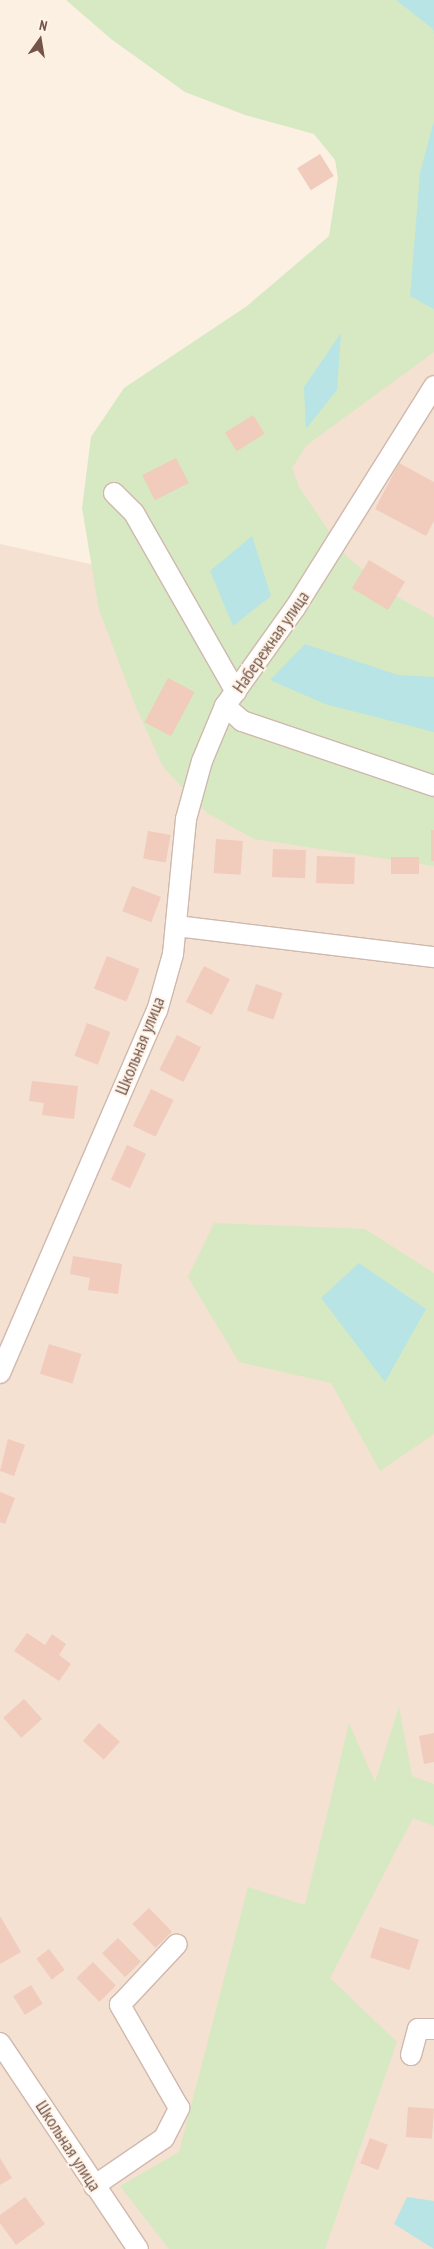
<!DOCTYPE html>
<html>
<head>
<meta charset="utf-8">
<style>
  body { margin:0 }
  #map { position:relative; width:434px; height:2249px; overflow:hidden; background:#fcf0e3; font-family:"PT Sans Narrow",sans-serif }
  div>[style] { position:absolute }
  [style*='--x'] { left:calc(var(--x)*1px); top:calc(var(--y)*1px); width:calc(var(--w)*1px); rotate:calc(var(--a)*1deg) }
  .residential>* { inset:0; background:#f4e1d2 }
  .green>* { inset:0; background:#d6e9c2 }
  .water>* { inset:0; background:#b8e4e5 }
  .building>* { inset:0; background:#f1cbbb; transform-origin:0 0 }
  .roads { filter:drop-shadow(1px 0 #cfb8ad) drop-shadow(-1px 0 #cfb8ad) drop-shadow(0 1px #cfb8ad) drop-shadow(0 -1px #cfb8ad) }
  .minor>* { height:20px; margin:-10px; padding:0 10px; transform-origin:10px; border-radius:10px; background:#fff }
  span { translate:-50% -50%; white-space:nowrap; text-align:center; line-height:1.15; -webkit-text-stroke:4px #fff4e9; paint-order:stroke }
  .street-label { font-size:18px; color:#745449 }
  .north { position:absolute; left:15px; top:15px; width:50px; height:50px; -webkit-text-stroke:4px #fff4e9; paint-order:stroke; rotate:13deg; font-size:14px; font-weight:700; line-height:20px; text-align:center; color:#745449 }
  .north::after { content:''; display:block; margin:auto; width:18px; height:22px; background:#745449; clip-path:polygon(50% 0,100% 100%,50% 72%,0 100%) }
</style>
</head>
<body>
<div id="map">
  <div class="residential">
    <i style="clip-path:polygon(434px 191px,434px 2249px,0 2249px,0 544px,117px 570px)"></i>
  </div>
  <div class="green">
    <i style="clip-path:polygon(66px 0,434px 0,434px 352px,307px 445px,292px 468px,299px 487px,346px 556px,394px 595px,434px 617px,434px 866px,254px 839px,207px 813px,163px 767px,136px 707px,99px 610px,82px 508px,91px 437px,124px 388px,247px 306px,329px 236px,338px 178px,335px 160px,314px 134px,245px 115px,185px 92px,111px 39px)"></i>
    <i style="clip-path:polygon(214px 1223px,365px 1229px,434px 1273px,434px 1434px,380px 1471px,331px 1383px,239px 1362px,188px 1277px)"></i>
    <i style="clip-path:polygon(399px 1707px,412px 1776px,434px 1784px,434px 1826px,413px 1818px,330px 1978px,397px 2042px,325px 2249px,169px 2249px,120px 2186px,179px 2152px,248px 1887px,305px 1905px,349px 1723px,375px 1782px)"></i>
  </div>
  <div class="water">
    <i style="clip-path:polygon(396px 0,434px 0,434px 34px,433px 29px)"></i>
    <i style="clip-path:polygon(434px 121px,434px 309px,410px 296px,420px 173px)"></i>
    <i style="clip-path:polygon(341px 333px,337px 390px,306px 429px,304px 387px)"></i>
    <i style="clip-path:polygon(252px 536px,271px 596px,233px 626px,210px 571px)"></i>
    <i style="clip-path:polygon(305px 644px,398px 675px,434px 677px,434px 732px,325px 704px,270px 680px)"></i>
    <i style="clip-path:polygon(359px 1263px,426px 1309px,385px 1382px,321px 1298px)"></i>
    <i style="clip-path:polygon(407px 2197px,434px 2201px,434px 2249px,394px 2224px)"></i>
  </div>
  <div class="building">
    <i style="left:320px;top:154px;width:26px;height:27px;rotate:58deg"></i>
    <i style="left:253px;top:415px;width:22px;height:33px;rotate:58deg"></i>
    <i style="left:176px;top:458px;width:28px;height:38px;rotate:63deg"></i>
    <i style="clip-path:polygon(399px 463px,434px 482px,434px 521px,426px 536px,375px 509px)"></i>
    <i style="left:369px;top:560px;width:42px;height:33px;rotate:31deg"></i>
    <i style="left:168px;top:678px;width:30px;height:50px;rotate:28deg"></i>
    <i style="left:431px;top:830px;width:3px;height:31px"></i>
    <i style="left:148px;top:831px;width:23px;height:28px;rotate:10deg"></i>
    <i style="left:216px;top:839px;width:27px;height:34px;rotate:4deg"></i>
    <i style="left:273px;top:849px;width:33px;height:28px;rotate:2deg"></i>
    <i style="left:317px;top:856px;width:38px;height:27px;rotate:2deg"></i>
    <i style="left:391px;top:857px;width:28px;height:17px"></i>
    <i style="left:132px;top:886px;width:31px;height:27px;rotate:21deg"></i>
    <i style="left:107px;top:956px;width:35px;height:35px;rotate:22deg"></i>
    <i style="left:204px;top:966px;width:29px;height:40px;rotate:27deg"></i>
    <i style="left:256px;top:984px;width:28px;height:28px;rotate:19deg"></i>
    <i style="left:87px;top:1023px;width:25px;height:35px;rotate:21deg"></i>
    <i style="left:177px;top:1035px;width:27px;height:39px;rotate:27deg"></i>
    <i style="clip-path:polygon(32px 1081px,78px 1086px,74px 1119px,42px 1115px,44px 1103px,29px 1101px)"></i>
    <i style="left:151px;top:1089px;width:25px;height:41px;rotate:26deg"></i>
    <i style="left:127px;top:1145px;width:21px;height:38px;rotate:25deg"></i>
    <i style="clip-path:polygon(73px 1256px,122px 1264px,118px 1294px,88px 1290px,90px 1278px,70px 1274px)"></i>
    <i style="left:49px;top:1344px;width:34px;height:31px;rotate:17deg"></i>
    <i style="clip-path:polygon(8px 1439px,25px 1445px,14px 1476px,0 1471px)"></i>
    <i style="clip-path:polygon(0 1492px,15px 1498px,5px 1524px,0 1522px)"></i>
    <i style="clip-path:polygon(27px 1633px,45px 1645px,52px 1634px,66px 1644px,59px 1655px,71px 1664px,59px 1681px,14px 1651px)"></i>
    <i style="left:24px;top:1699px;width:27px;height:28px;rotate:48deg"></i>
    <i style="left:99px;top:1723px;width:28px;height:24px;rotate:42deg"></i>
    <i style="clip-path:polygon(434px 1733px,434px 1762px,424px 1764px,419px 1736px)"></i>
    <i style="left:149px;top:1908px;width:33px;height:23px;rotate:46deg"></i>
    <i style="clip-path:polygon(0 1916px,21px 1952px,0 1964px)"></i>
    <i style="left:380px;top:1927px;width:41px;height:32px;rotate:18deg"></i>
    <i style="left:118px;top:1938px;width:33px;height:22px;rotate:46deg"></i>
    <i style="left:49px;top:1949px;width:26px;height:16px;rotate:53deg"></i>
    <i style="left:93px;top:1962px;width:33px;height:23px;rotate:46deg"></i>
    <i style="left:31px;top:1985px;width:22px;height:21px;rotate:58deg"></i>
    <i style="left:408px;top:2107px;width:26px;height:30px;rotate:4deg"></i>
    <i style="left:370px;top:2138px;width:19px;height:27px;rotate:21deg"></i>
    <i style="clip-path:polygon(0 2158px,12px 2178px,0 2185px)"></i>
    <i style="clip-path:polygon(25px 2197px,45px 2224px,16px 2245px,0 2223px,0 2215px)"></i>
  </div>
  <div class="roads">
    <div class="minor">
      <i style="--x:114;--y:493;--w:28;--a:45"></i>
      <i style="--x:134;--y:513;--w:206;--a:60.3"></i>
      <i style="--x:225;--y:706;--w:23;--a:41"></i>
      <i style="--x:242;--y:721;--w:203;--a:18.7"></i>
      <i style="--x:176;--y:926;--w:260;--a:6.9"></i>
      <i style="--x:0;--y:1373;--w:395;--a:-66.6"></i>
      <i style="--x:157;--y:1011;--w:59;--a:-74.3"></i>
      <i style="--x:173;--y:954;--w:136;--a:-84.5"></i>
      <i style="--x:186;--y:819;--w:60;--a:-74.6"></i>
      <i style="--x:202;--y:761;--w:60;--a:-67.3"></i>
      <i style="--x:225;--y:706;--w:120;--a:-54.5"></i>
      <i style="--x:295;--y:608;--w:262;--a:-57.9"></i>
      <i style="--x:0;--y:2043;--w:248;--a:56.2"></i>
      <i style="--x:411;--y:2055;--w:27;--a:-75"></i>
      <i style="--x:418;--y:2029;--w:16;--a:0"></i>
      <i style="--x:94;--y:2186;--w:85;--a:-34.4"></i>
      <i style="--x:164;--y:2138;--w:34;--a:-63"></i>
      <i style="--x:179;--y:2108;--w:119;--a:-119.8"></i>
      <i style="--x:120;--y:2005;--w:83;--a:-46.9"></i>
    </div>
  </div>
  <div class="street-label">
    <span style="left:271px;top:642px;rotate:-55deg">Набережная улица</span>
    <span style="left:140px;top:1046px;rotate:-68deg">Школьная улица</span>
    <span style="left:68px;top:2146px;rotate:57deg">Школьная улица</span>
  </div>
  <div class="north">N</div>
</div>
</body>
</html>
